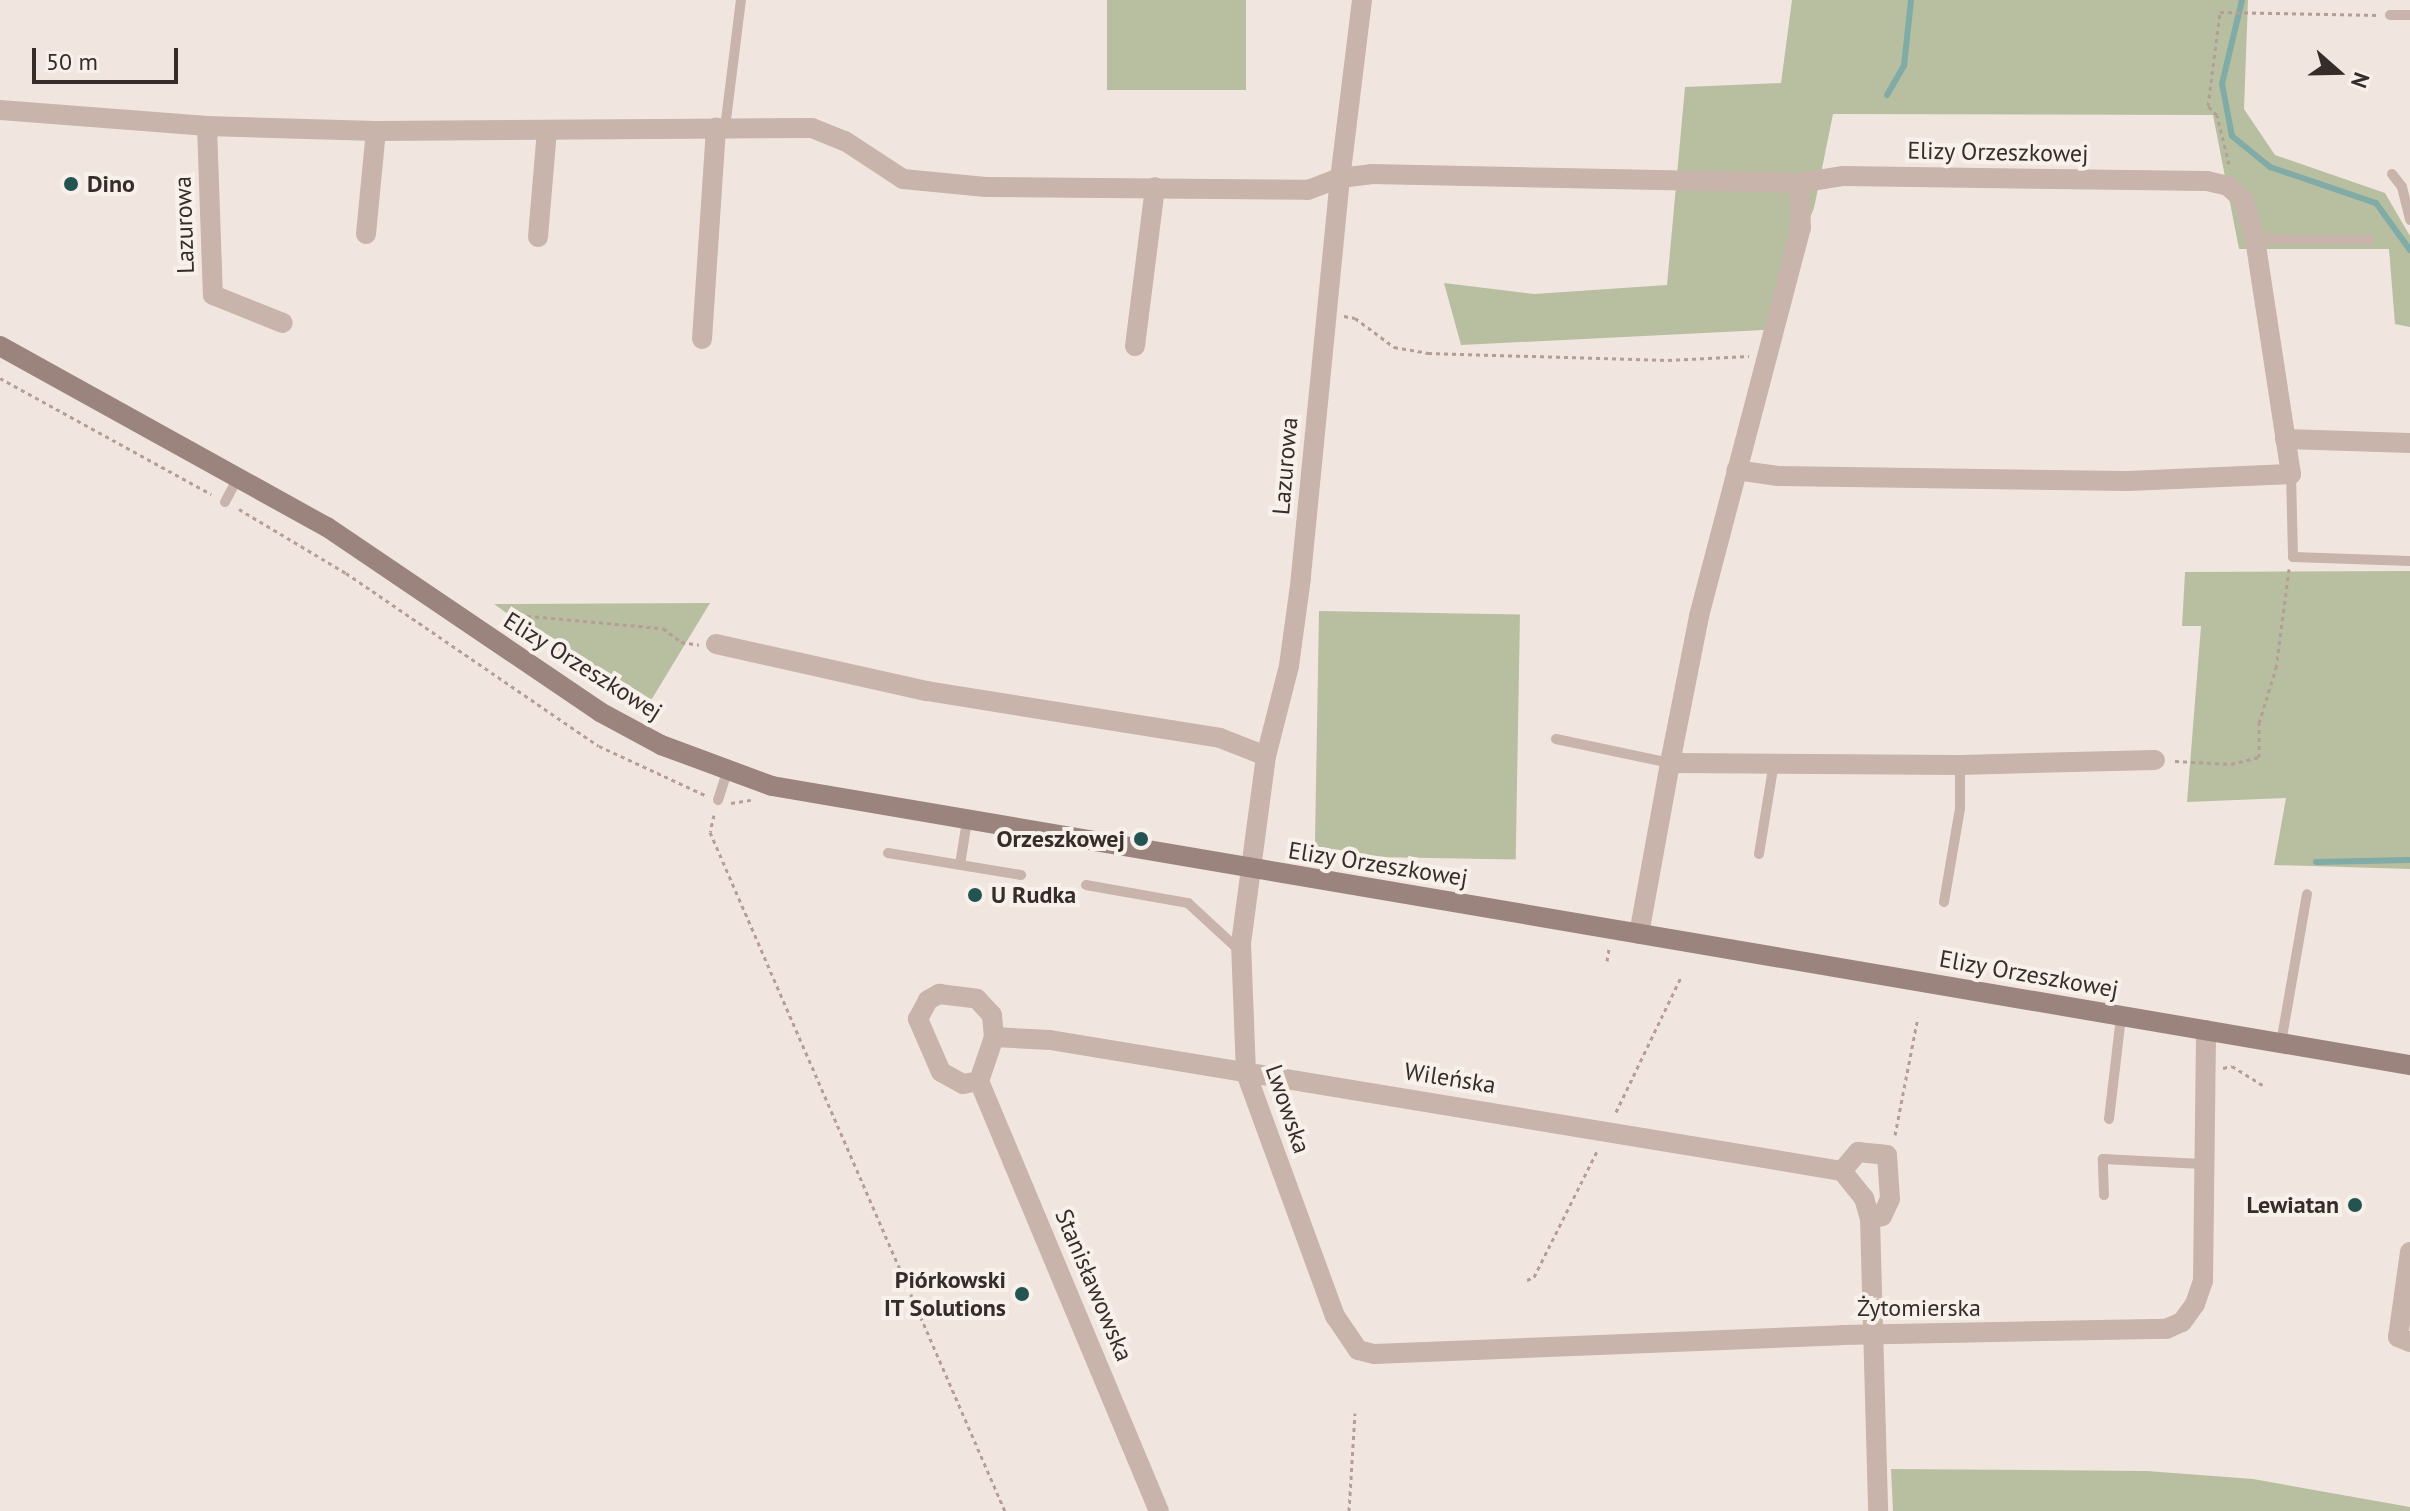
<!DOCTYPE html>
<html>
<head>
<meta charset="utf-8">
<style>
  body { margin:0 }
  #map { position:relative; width:2410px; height:1511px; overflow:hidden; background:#f1e6df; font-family:"PT Sans",sans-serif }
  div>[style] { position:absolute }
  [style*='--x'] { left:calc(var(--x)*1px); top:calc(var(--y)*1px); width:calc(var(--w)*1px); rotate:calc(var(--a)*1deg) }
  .green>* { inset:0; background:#b8bfa0; transform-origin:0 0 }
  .stream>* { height:6px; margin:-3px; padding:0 3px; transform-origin:3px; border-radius:3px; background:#80aba7 }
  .path>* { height:3px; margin-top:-1.5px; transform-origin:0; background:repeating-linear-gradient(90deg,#b49e96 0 4px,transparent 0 8px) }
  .lane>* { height:10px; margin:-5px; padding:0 5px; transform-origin:5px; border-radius:5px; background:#c8b4ab }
  .street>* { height:20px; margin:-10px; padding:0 10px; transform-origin:10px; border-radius:10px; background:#c8b4ab }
  .secondary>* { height:20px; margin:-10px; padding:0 10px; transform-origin:10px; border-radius:10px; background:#9b847d }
  .dots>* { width:22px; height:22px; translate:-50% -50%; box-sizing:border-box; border:4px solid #f8f0eb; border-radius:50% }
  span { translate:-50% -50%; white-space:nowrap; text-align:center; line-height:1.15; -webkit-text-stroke:8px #f8f0eb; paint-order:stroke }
  .street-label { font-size:24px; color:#362c2a }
  .poi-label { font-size:24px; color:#362c2a; font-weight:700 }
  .left { translate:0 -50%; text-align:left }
  .right { translate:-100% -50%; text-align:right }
  .north { position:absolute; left:2298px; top:32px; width:80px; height:80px; -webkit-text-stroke:6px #f8f0eb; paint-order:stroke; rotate:110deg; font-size:22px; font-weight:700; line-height:32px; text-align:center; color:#362c2a }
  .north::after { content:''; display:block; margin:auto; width:28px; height:36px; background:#362c2a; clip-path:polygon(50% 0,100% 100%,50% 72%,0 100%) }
  .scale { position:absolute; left:32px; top:48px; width:146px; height:36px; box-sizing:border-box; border:4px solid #362c2a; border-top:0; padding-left:10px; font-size:24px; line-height:28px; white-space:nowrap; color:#362c2a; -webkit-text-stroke:6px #f8f0eb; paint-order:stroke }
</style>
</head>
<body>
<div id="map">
  <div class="green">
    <i style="left:1107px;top:0;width:139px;height:90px"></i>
    <i style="clip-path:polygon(1792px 0,2248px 0,2244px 109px,2275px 155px,2385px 193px,2410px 236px,2410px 327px,2395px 324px,2389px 249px,2239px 249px,2213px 115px,1833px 114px,1814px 208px,1764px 330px,1461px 345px,1444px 283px,1534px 294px,1667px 285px,1685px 87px,1781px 83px)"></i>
    <i style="clip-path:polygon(2410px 571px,2410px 869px,2274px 865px,2286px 798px,2187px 802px,2201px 626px,2182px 626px,2185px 572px)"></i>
    <i style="clip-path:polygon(710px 603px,644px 712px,494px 604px)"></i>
    <i style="left:1319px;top:611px;width:201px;height:245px;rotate:1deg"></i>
    <i style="clip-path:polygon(1891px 1469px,2147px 1471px,2253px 1479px,2410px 1507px,2410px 1511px,1893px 1511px)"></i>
  </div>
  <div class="stream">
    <i style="--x:2242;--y:0;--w:86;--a:103.4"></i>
    <i style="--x:2222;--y:84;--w:53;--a:79.1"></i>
    <i style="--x:2232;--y:136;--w:49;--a:39.2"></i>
    <i style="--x:2270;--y:167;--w:112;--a:18.8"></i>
    <i style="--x:2376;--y:203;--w:58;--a:54.1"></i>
    <i style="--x:1887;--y:95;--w:34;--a:-60"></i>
    <i style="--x:1904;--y:66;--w:66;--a:-83.9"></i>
    <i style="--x:2316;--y:862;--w:94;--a:-1.2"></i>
  </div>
  <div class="path">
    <i style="--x:2229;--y:164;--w:50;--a:-103.8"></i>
    <i style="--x:2217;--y:115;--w:13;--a:-135"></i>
    <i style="--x:2208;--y:106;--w:95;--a:-82.7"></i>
    <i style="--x:2220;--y:12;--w:158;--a:1.1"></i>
    <i style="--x:1344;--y:316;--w:11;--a:10"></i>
    <i style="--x:1355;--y:318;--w:49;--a:36.6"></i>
    <i style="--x:1394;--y:347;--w:35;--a:10"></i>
    <i style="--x:1428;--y:353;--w:240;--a:1.7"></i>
    <i style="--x:1668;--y:360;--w:81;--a:-2.8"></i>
    <i style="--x:0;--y:378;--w:241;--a:28.8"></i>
    <i style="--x:239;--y:509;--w:125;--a:30.9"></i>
    <i style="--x:346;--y:573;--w:306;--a:34.4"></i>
    <i style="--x:599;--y:746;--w:117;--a:24.8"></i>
    <i style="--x:502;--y:623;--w:19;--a:-25"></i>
    <i style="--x:519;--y:615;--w:145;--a:5.2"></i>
    <i style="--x:663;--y:628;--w:23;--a:38"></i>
    <i style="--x:681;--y:642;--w:18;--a:9"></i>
    <i style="--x:2175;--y:761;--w:56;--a:3.1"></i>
    <i style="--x:2231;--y:764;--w:29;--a:-14"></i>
    <i style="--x:2259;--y:757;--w:34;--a:-90"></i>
    <i style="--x:2259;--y:723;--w:58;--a:-72.8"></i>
    <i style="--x:2276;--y:668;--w:100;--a:-82.5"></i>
    <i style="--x:731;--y:803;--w:20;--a:-9"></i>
    <i style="--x:714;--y:815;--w:17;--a:103"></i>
    <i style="--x:710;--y:832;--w:740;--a:66.52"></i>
    <i style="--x:1607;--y:961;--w:12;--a:-81"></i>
    <i style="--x:2223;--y:1068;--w:9;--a:-13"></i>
    <i style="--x:2232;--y:1066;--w:36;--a:32"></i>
    <i style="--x:1616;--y:1112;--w:152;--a:-64.3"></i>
    <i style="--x:1895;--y:1135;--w:120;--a:-79"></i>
    <i style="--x:1527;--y:1280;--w:8;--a:-23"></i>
    <i style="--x:1534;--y:1277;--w:141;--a:-63.4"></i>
    <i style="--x:1349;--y:1511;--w:98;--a:-86.5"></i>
  </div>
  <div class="lane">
    <i style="--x:2390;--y:15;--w:20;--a:0"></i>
    <i style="--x:725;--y:128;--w:129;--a:-82.9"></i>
    <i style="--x:2392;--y:174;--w:16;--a:52"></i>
    <i style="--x:2402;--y:187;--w:34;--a:76"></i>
    <i style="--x:2255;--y:239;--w:114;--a:0.5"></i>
    <i style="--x:2291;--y:474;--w:83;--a:88.6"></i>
    <i style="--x:2293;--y:557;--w:117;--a:2"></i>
    <i style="--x:225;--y:502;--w:30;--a:-62"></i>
    <i style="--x:1556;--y:739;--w:116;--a:11.9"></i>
    <i style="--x:718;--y:800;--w:29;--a:-72"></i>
    <i style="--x:888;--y:853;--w:135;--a:9.4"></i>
    <i style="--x:1759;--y:854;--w:93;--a:-80.7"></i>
    <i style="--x:960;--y:865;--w:45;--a:-81"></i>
    <i style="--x:1086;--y:885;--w:104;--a:10"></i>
    <i style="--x:1188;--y:903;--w:71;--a:42.7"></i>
    <i style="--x:1944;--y:902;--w:95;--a:-80.3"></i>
    <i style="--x:1960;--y:808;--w:43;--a:-90"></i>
    <i style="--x:2281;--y:1043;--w:151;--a:-80.1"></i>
    <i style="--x:2109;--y:1119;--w:103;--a:-83.3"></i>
    <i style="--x:2104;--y:1195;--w:36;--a:-92"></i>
    <i style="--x:2103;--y:1159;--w:99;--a:2.9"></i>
  </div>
  <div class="street">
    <i style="--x:1362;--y:0;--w:179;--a:97"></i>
    <i style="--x:1340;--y:178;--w:31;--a:-7"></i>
    <i style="--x:1371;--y:174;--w:428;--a:1.2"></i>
    <i style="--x:1799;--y:183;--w:45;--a:-9"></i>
    <i style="--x:1843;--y:176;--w:364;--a:0.8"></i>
    <i style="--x:2207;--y:181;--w:22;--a:13"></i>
    <i style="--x:2228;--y:186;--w:22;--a:43"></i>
    <i style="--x:2244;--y:201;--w:40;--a:74"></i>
    <i style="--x:2255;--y:239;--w:238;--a:81.3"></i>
    <i style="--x:2291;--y:474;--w:163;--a:177.5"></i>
    <i style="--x:2128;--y:481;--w:350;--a:-179.2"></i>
    <i style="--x:1778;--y:476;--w:42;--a:-171.9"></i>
    <i style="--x:0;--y:110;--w:208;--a:4.4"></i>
    <i style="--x:207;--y:126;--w:169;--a:1.7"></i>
    <i style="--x:376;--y:131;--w:436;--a:-0.4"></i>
    <i style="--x:812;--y:128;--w:35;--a:22"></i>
    <i style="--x:845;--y:141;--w:69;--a:33.2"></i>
    <i style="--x:903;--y:179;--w:83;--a:5.5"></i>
    <i style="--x:986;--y:187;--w:322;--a:0.5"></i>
    <i style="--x:1308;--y:190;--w:34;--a:-21"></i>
    <i style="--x:1340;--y:178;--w:402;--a:95.6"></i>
    <i style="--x:1301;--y:578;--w:89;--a:97.8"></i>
    <i style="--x:1289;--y:666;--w:93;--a:104.3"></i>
    <i style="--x:207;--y:126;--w:169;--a:88"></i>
    <i style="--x:213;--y:295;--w:75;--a:21.8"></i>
    <i style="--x:366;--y:234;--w:103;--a:-84.5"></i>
    <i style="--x:538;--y:237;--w:107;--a:-85.2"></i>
    <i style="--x:702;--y:339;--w:212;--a:-86.2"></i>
    <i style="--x:1135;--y:346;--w:160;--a:-82.8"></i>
    <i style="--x:2285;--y:439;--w:125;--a:1.8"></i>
    <i style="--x:716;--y:644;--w:216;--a:12.6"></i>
    <i style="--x:927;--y:691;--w:297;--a:9.1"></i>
    <i style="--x:1220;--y:738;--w:49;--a:21.4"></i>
    <i style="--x:1266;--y:756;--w:189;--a:97.6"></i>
    <i style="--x:1241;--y:943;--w:130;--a:87.8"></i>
    <i style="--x:1246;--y:1073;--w:259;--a:69.9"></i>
    <i style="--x:1335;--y:1316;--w:41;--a:55.9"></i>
    <i style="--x:1358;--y:1350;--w:16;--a:14"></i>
    <i style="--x:1374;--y:1354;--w:468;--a:-2.3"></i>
    <i style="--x:1842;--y:1335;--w:324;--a:-1.1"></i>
    <i style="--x:2166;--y:1329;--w:17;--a:-24"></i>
    <i style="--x:2182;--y:1322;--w:22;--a:-54"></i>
    <i style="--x:2195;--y:1304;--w:24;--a:-71"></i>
    <i style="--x:2203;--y:1281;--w:251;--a:-89.3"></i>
    <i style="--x:1670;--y:763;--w:150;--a:-78.8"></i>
    <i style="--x:1699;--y:616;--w:401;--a:-75.3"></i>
    <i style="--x:1801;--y:228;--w:45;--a:-92.5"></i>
    <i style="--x:1639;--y:934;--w:174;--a:-79.7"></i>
    <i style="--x:1670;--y:763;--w:290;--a:0.4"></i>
    <i style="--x:1960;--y:765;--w:195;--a:-1.5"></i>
    <i style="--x:979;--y:1081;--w:16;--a:169"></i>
    <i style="--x:963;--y:1084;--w:25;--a:-151"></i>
    <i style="--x:941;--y:1072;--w:58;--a:-113.5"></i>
    <i style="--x:918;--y:1019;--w:21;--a:-62"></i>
    <i style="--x:928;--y:1000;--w:13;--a:-29"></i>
    <i style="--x:939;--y:994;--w:38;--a:7"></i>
    <i style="--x:977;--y:999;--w:22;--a:47"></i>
    <i style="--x:992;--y:1015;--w:22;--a:85"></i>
    <i style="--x:994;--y:1037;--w:56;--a:3.1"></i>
    <i style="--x:1050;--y:1040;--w:803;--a:9.39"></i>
    <i style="--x:1842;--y:1171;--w:35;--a:51"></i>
    <i style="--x:1864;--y:1198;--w:22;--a:74"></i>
    <i style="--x:1870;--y:1219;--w:292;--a:88.4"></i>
    <i style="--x:979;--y:1081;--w:466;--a:67.3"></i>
    <i style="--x:979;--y:1081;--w:46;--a:-71.2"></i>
    <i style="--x:1842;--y:1171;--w:25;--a:-50"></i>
    <i style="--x:1858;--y:1152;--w:29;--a:6"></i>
    <i style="--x:1887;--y:1155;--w:44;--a:86.1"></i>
    <i style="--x:1890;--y:1199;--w:19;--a:115"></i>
    <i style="--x:1882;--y:1216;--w:12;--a:166"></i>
    <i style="--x:2410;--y:1252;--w:86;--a:98"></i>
    <i style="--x:2398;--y:1337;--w:13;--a:23"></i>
  </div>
  <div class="secondary">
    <i style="--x:0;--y:346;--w:374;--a:29"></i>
    <i style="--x:327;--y:527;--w:330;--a:34.1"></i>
    <i style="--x:600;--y:712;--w:69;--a:28.4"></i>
    <i style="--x:661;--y:745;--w:118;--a:20.3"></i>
    <i style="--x:772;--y:786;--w:1662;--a:9.67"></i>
  </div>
  <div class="dots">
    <i style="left:71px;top:184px;background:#235451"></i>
    <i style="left:1141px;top:839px;background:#235451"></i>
    <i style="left:975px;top:895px;background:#235451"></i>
    <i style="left:2355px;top:1205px;background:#235451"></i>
    <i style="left:1022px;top:1294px;background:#235451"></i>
  </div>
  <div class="street-label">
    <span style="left:1998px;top:152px;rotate:1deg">Elizy Orzeszkowej</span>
    <span style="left:184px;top:225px;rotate:-92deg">Lazurowa</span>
    <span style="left:1285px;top:466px;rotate:-85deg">Lazurowa</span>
    <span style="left:583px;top:666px;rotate:32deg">Elizy Orzeszkowej</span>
    <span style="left:1378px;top:864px;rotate:9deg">Elizy Orzeszkowej</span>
    <span style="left:2029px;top:974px;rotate:10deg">Elizy Orzeszkowej</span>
    <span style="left:1450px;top:1078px;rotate:9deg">Wileńska</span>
    <span style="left:1288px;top:1109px;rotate:71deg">Lwowska</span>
    <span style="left:1094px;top:1285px;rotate:67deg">Stanisławowska</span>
    <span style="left:1919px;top:1308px">Żytomierska</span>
  </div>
  <div class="poi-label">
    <span class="left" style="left:87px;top:184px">Dino</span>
    <span class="right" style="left:1125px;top:839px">Orzeszkowej</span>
    <span class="left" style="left:991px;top:895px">U Rudka</span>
    <span class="right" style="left:2339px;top:1205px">Lewiatan</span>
    <span class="right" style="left:1006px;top:1294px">Piórkowski<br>IT Solutions</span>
  </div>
  <div class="north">N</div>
  <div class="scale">50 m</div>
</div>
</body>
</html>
